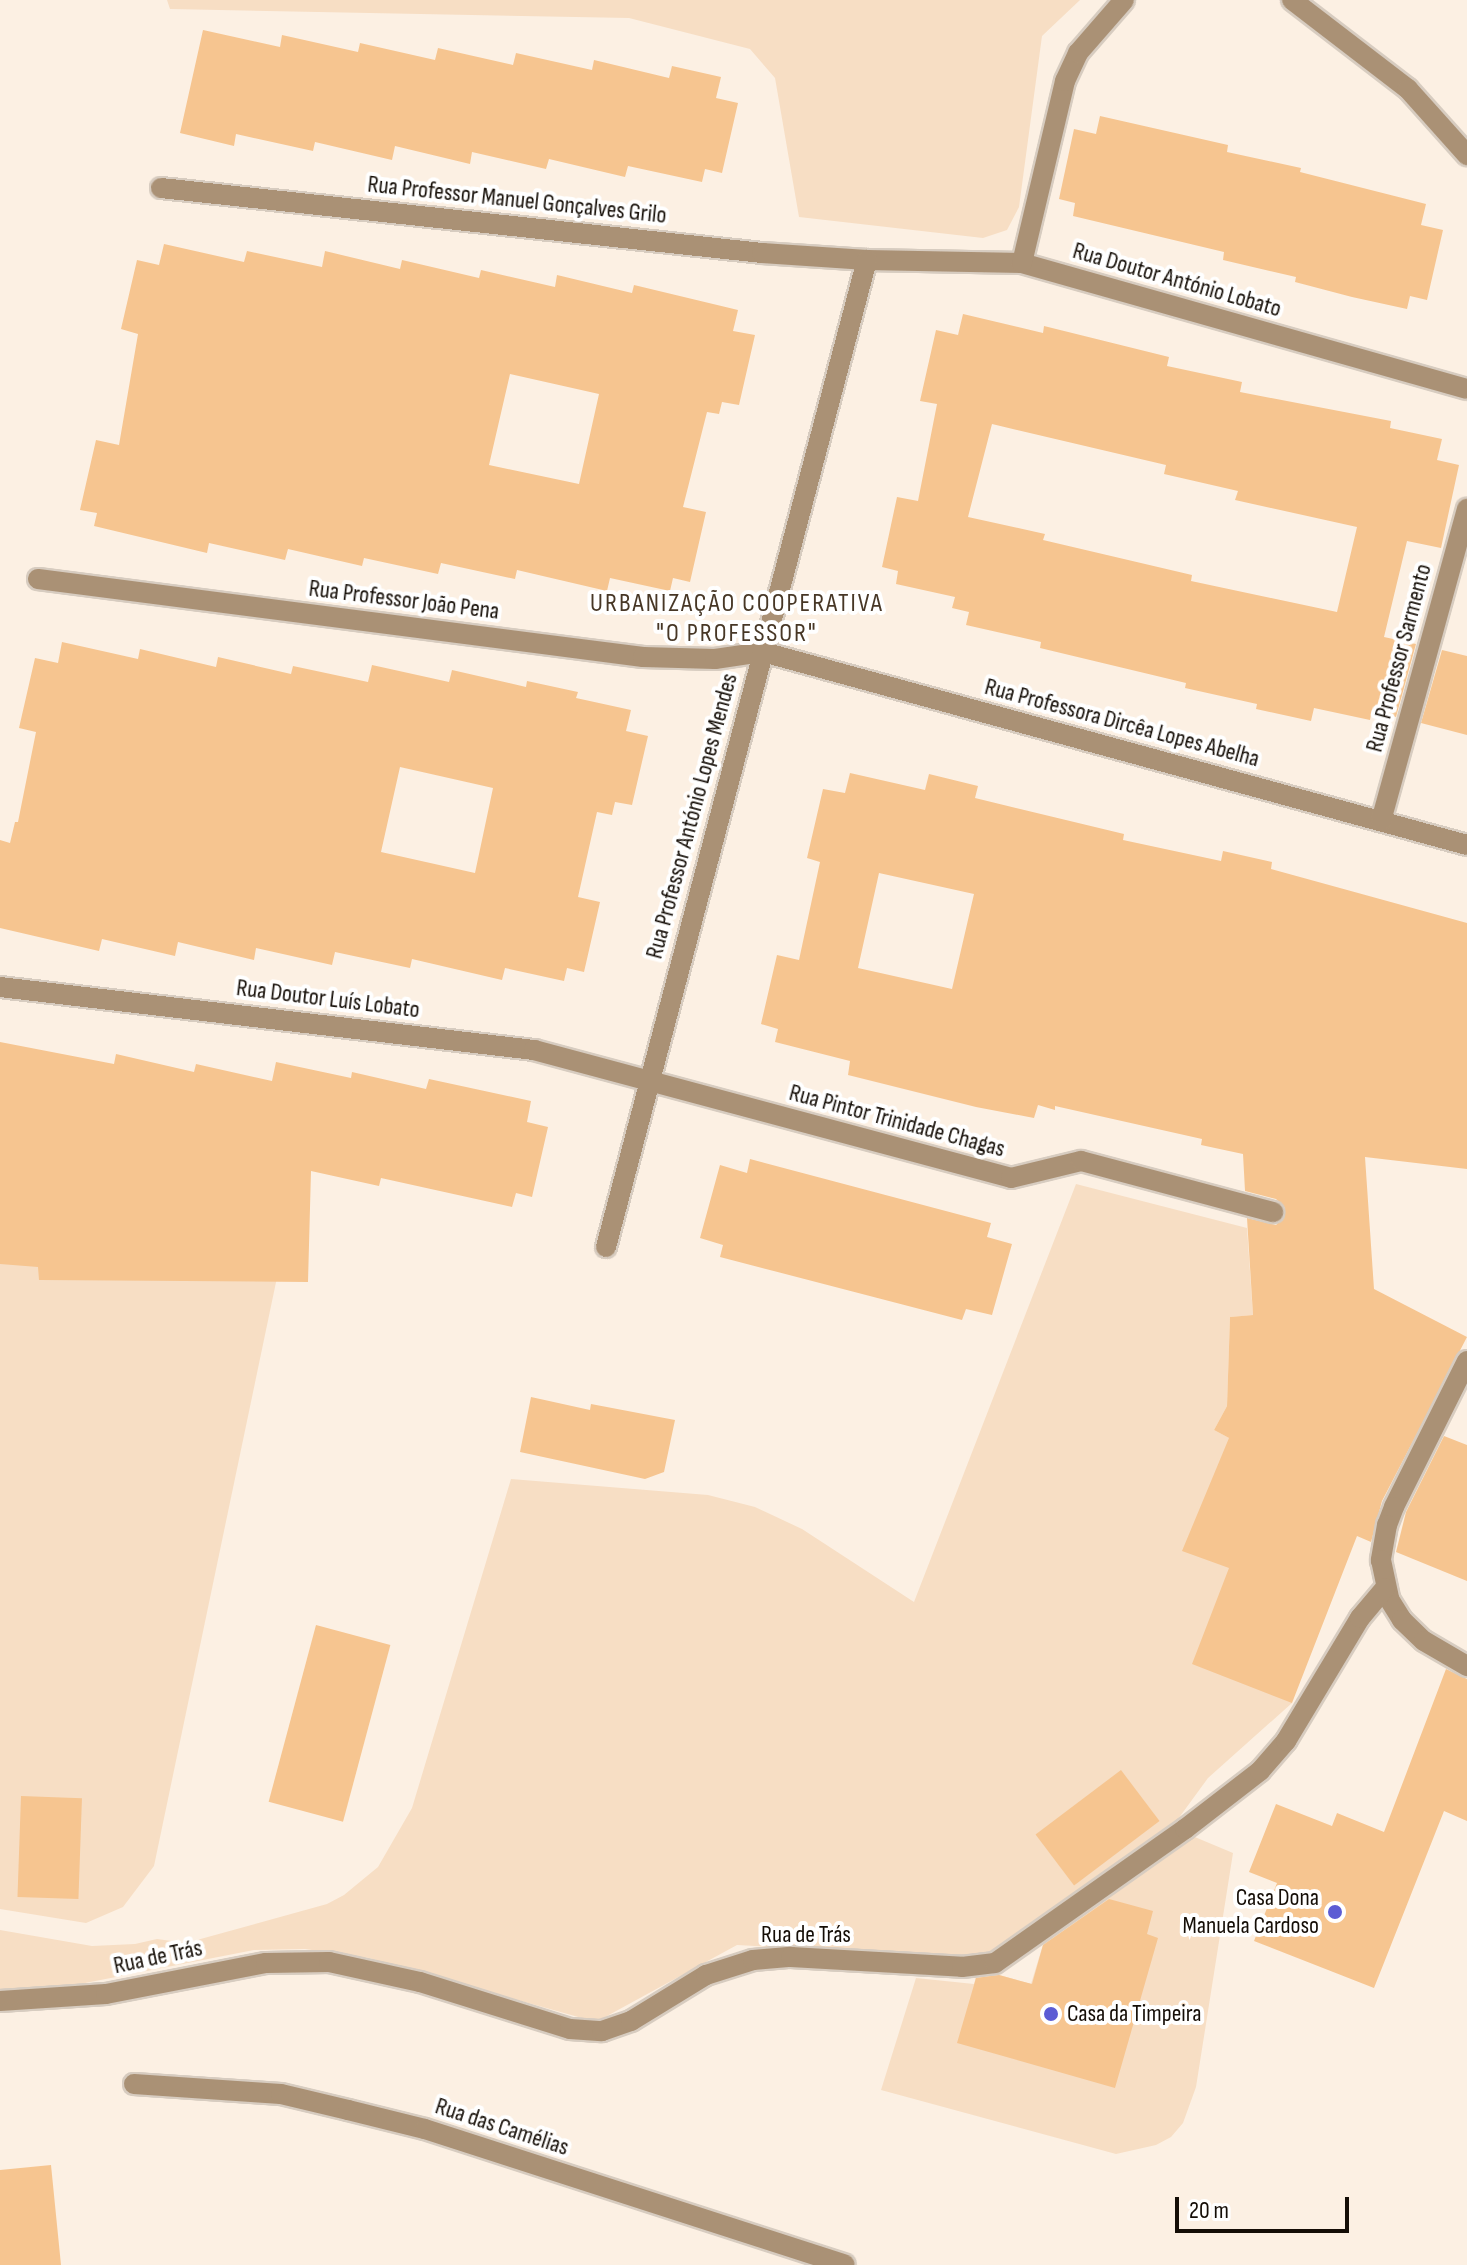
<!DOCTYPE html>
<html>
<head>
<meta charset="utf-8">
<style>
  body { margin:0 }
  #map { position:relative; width:1467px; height:2265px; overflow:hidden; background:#fcf0e3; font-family:"Sofia Sans Condensed",sans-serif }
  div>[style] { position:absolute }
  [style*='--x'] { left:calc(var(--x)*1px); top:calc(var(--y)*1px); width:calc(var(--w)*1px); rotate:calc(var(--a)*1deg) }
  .green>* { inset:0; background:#f7dec4 }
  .building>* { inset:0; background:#f6c590; transform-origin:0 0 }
  .roads { filter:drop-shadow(2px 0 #d7ccc0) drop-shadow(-2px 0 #d7ccc0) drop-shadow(0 2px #d7ccc0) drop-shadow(0 -2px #d7ccc0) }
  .street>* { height:20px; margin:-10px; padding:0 10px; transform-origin:10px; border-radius:10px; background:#aa9175 }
  .dots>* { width:22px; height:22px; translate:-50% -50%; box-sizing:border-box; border:4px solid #fff; border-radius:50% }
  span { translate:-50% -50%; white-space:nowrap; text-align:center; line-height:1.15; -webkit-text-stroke:8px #fff; paint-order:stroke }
  .street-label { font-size:24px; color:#140d06 }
  .poi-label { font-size:24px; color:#140d06 }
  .right { translate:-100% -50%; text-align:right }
  .left { translate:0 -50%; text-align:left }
  .neighbourhood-label { font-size:26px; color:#473726; letter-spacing:2px }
  .scale { position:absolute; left:1175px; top:2197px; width:174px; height:36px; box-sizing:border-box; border:4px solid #140d06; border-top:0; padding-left:10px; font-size:24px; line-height:28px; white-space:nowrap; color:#140d06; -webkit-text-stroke:6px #fff; paint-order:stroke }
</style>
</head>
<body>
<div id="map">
  <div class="green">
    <i style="clip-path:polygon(167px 0,1080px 0,1042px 36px,1019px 207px,1007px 230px,983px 238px,799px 217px,775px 78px,750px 49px,629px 18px,170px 9px)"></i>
    <i style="clip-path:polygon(1076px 1184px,1247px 1228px,1253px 1315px,1230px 1317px,1227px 1406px,1214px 1430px,1229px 1438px,1245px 1574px,1292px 1703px,1208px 1778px,1170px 1830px,989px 1960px,737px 1945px,596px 2022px,369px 1958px,305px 1949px,254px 1950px,80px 1984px,0 1990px,0 1930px,92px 1946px,135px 1944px,157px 1939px,186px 1943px,327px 1904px,344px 1895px,378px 1867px,412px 1808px,511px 1479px,708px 1495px,755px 1507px,802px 1529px,914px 1602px)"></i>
    <i style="clip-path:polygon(0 1218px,289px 1220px,154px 1866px,123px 1907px,86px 1923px,0 1909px)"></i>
    <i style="clip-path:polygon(1190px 1835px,1233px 1853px,1196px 2087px,1183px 2123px,1171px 2137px,1156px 2145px,1116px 2154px,881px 2090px,916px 1978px,974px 1984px,978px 1969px,1031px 1984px,1045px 1938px)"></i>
  </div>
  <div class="building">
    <i style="clip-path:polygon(203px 30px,280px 47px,282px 35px,358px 52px,360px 43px,435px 60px,438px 48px,513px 65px,516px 53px,592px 70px,594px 60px,669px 78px,672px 66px,721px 77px,716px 98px,738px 103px,722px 173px,705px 169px,702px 182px,628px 166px,625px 177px,549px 159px,546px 169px,472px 152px,470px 164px,395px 146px,392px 160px,315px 142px,313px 151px,236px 134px,234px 146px,180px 133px)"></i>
    <i style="clip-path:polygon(1100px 116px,1228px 145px,1227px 152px,1301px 168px,1300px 172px,1426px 204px,1421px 225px,1443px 230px,1427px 300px,1410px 296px,1407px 309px,1352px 297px,1295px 282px,1296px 277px,1223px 260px,1224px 252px,1073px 216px,1075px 203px,1059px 199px,1074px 129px,1096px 134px)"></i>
    <i style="clip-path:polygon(evenodd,164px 244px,244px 262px,247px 251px,322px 267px,325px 251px,400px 269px,402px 260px,479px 278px,481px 270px,555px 287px,557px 275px,632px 293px,634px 285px,738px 310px,733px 331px,755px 335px,739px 405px,722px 402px,719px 414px,707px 412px,683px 507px,706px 512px,690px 582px,673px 578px,670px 591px,610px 578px,607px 591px,517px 570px,515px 579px,441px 563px,438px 574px,364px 558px,362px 566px,288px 549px,285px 560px,209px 543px,207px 553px,94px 526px,97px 513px,80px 510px,96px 440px,119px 445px,138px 334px,121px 329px,137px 260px,159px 265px,164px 244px,510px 374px,599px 394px,579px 484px,489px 465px,510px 374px)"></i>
    <i style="clip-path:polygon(evenodd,963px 314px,1043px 333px,1044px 326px,1169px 357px,1167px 366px,1242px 382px,1240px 392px,1391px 421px,1390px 428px,1442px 439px,1437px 460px,1459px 465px,1441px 548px,1407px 541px,1384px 637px,1416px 644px,1396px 717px,1372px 710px,1370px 720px,1314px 708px,1311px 721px,1256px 709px,1257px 704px,1185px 688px,1186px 683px,1040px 648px,1041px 642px,966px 625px,969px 612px,952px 608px,955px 597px,896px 584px,898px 571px,882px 567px,897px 497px,918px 501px,937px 404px,920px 401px,936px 330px,958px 335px,963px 314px,992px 424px,1166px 465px,1164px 474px,1238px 491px,1235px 500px,1357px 527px,1337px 612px,1191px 581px,1192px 575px,1043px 540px,1045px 534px,968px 517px,992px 424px)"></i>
    <i style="clip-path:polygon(evenodd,62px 642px,138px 659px,140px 649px,216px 667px,218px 657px,291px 674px,293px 666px,368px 682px,372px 665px,449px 682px,452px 670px,526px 687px,527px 681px,578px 692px,576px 698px,631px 710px,626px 731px,648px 736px,632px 805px,615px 802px,612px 815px,597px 812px,578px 897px,600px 902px,584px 972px,567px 968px,564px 981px,505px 968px,502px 980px,412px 959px,410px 968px,335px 952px,332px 965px,256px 948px,254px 960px,178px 942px,175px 956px,102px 939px,99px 951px,0 928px,0 840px,10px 843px,15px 822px,18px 822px,36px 732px,19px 728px,35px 658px,58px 663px,62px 642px,400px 767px,493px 788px,475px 873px,381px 852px,400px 767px)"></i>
    <i style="clip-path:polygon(1442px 650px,1467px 656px,1467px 735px,1421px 723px)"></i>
    <i style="clip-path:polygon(evenodd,850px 773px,925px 790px,929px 774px,978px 786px,975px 798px,1124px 834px,1123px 840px,1221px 861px,1223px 851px,1272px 862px,1271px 869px,1467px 923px,1467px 1169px,1365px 1157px,1374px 1289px,1467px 1337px,1382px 1501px,1371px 1542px,1357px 1536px,1292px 1703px,1192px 1664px,1229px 1568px,1182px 1551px,1229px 1438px,1214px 1430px,1227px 1406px,1230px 1317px,1253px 1315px,1247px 1218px,1276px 1225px,1285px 1216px,1285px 1208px,1276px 1199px,1245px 1191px,1243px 1154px,1201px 1145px,1202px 1139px,1055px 1106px,1055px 1110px,1038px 1105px,1034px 1118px,976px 1107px,848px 1075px,850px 1061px,775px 1042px,778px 1029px,761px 1024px,777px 955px,799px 960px,820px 862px,807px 858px,823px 789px,845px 793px,850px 773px,879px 873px,974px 894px,952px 989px,858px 968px,879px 873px)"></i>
    <i style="clip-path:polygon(0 1042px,114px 1064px,116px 1054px,194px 1072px,196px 1064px,272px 1081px,276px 1062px,351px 1078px,352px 1072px,426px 1089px,429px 1079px,531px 1101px,527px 1122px,548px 1127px,532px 1197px,516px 1193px,512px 1207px,381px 1178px,379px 1186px,311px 1171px,308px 1282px,39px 1280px,38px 1267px,0 1264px)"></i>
    <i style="clip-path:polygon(750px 1159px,991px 1223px,987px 1237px,1012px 1244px,992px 1315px,966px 1309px,962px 1320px,720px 1257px,723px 1245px,700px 1238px,720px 1165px,747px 1173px)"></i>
    <i style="clip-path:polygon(531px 1397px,590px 1410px,591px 1404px,675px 1420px,664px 1472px,645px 1479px,520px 1452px)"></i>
    <i style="clip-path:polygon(1444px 1436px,1467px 1445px,1467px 1581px,1396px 1552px,1406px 1512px)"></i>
    <i style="left:316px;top:1625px;width:77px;height:183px;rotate:15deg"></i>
    <i style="clip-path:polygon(1446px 1669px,1467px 1679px,1467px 1821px,1444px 1811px,1374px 1988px,1254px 1941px,1277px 1883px,1249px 1872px,1276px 1804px,1332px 1826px,1337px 1813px,1384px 1832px)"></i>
    <i style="left:1121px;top:1770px;width:64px;height:107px;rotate:53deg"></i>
    <i style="left:21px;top:1796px;width:61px;height:101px;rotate:2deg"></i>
    <i style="clip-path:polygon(1109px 1899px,1153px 1911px,1147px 1934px,1158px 1938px,1115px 2088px,957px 2043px,976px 1978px,999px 1975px,1032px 1984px,1043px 1945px)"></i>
    <i style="clip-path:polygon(51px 2165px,61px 2265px,0 2265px,0 2170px)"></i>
  </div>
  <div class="roads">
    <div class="street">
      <i style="--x:1292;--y:0;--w:146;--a:37.5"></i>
      <i style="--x:1408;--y:89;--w:89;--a:48.2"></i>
      <i style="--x:161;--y:188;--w:605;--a:6.17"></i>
      <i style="--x:762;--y:253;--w:105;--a:3.8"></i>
      <i style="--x:867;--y:260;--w:155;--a:1.1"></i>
      <i style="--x:1022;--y:263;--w:462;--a:15.8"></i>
      <i style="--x:1022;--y:263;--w:187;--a:-76.7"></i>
      <i style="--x:1065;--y:81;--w:31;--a:-65"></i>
      <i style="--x:1078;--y:53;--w:70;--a:-49"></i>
      <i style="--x:38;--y:579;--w:610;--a:7.35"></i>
      <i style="--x:643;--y:657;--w:72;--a:1.6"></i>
      <i style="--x:715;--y:659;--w:49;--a:-8.3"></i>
      <i style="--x:763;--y:652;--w:730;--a:15.33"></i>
      <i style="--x:1381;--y:821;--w:324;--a:-74.6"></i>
      <i style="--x:0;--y:987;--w:538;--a:6.73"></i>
      <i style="--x:534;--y:1050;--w:494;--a:15"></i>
      <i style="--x:1011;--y:1178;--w:72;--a:-13.7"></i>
      <i style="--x:1081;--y:1161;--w:199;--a:14.9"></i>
      <i style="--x:606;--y:1247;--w:1021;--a:-75.19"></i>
      <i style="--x:1467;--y:1361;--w:163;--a:116.6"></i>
      <i style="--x:1394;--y:1507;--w:19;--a:111"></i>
      <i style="--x:1387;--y:1525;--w:36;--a:100"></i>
      <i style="--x:1381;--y:1560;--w:40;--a:78"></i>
      <i style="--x:1389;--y:1599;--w:25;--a:58"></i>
      <i style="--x:1402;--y:1620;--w:30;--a:44"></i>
      <i style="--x:1424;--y:1641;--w:50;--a:30.2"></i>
      <i style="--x:0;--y:2001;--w:106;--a:-3.8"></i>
      <i style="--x:106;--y:1994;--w:163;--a:-11"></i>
      <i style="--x:266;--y:1963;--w:63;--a:-0.9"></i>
      <i style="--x:329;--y:1962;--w:93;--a:12.4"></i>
      <i style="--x:420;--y:1982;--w:157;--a:17.4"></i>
      <i style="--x:570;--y:2029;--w:32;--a:4"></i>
      <i style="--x:602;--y:2031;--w:31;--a:-19"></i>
      <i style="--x:631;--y:2021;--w:88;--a:-31.5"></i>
      <i style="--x:706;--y:1975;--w:49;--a:-17.7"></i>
      <i style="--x:753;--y:1960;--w:38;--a:-5"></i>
      <i style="--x:791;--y:1957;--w:171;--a:3.3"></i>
      <i style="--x:962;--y:1967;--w:33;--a:-7"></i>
      <i style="--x:995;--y:1963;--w:232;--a:-35.2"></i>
      <i style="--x:1185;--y:1829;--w:95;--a:-37.7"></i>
      <i style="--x:1260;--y:1771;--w:40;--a:-49"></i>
      <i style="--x:1286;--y:1741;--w:144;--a:-59"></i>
      <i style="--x:1360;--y:1618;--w:39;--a:-50"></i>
      <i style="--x:134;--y:2084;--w:147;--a:3.9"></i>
      <i style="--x:281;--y:2094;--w:69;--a:13.4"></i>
      <i style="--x:348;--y:2110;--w:79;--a:13.9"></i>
      <i style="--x:425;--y:2129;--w:441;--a:17.9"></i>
    </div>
  </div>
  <div class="dots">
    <i style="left:1335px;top:1912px;background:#5c5cd4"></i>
    <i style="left:1051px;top:2014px;background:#5c5cd4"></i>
  </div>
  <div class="street-label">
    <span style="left:517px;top:200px;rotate:6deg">Rua Professor Manuel Gonçalves Grilo</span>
    <span style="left:1177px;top:280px;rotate:16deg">Rua Doutor António Lobato</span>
    <span style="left:404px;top:600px;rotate:7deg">Rua Professor João Pena</span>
    <span style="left:1399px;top:658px;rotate:-75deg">Rua Professor Sarmento</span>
    <span style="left:1122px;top:723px;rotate:15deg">Rua Professora Dircêa Lopes Abelha</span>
    <span style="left:692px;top:816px;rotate:-75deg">Rua Professor António Lopes Mendes</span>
    <span style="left:328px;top:999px;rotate:7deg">Rua Doutor Luís Lobato</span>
    <span style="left:897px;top:1121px;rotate:15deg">Rua Pintor Trinidade Chagas</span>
    <span style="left:806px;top:1935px">Rua de Trás</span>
    <span style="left:158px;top:1957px;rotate:-12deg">Rua de Trás</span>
    <span style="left:502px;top:2127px;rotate:18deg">Rua das Camélias</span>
  </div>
  <div class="poi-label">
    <span class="right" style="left:1319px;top:1912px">Casa Dona<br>Manuela Cardoso</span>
    <span class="left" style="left:1067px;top:2014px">Casa da Timpeira</span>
  </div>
  <div class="neighbourhood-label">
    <span style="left:737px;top:619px">URBANIZAÇÃO COOPERATIVA<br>"O PROFESSOR"</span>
  </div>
  <div class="scale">20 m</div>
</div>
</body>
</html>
